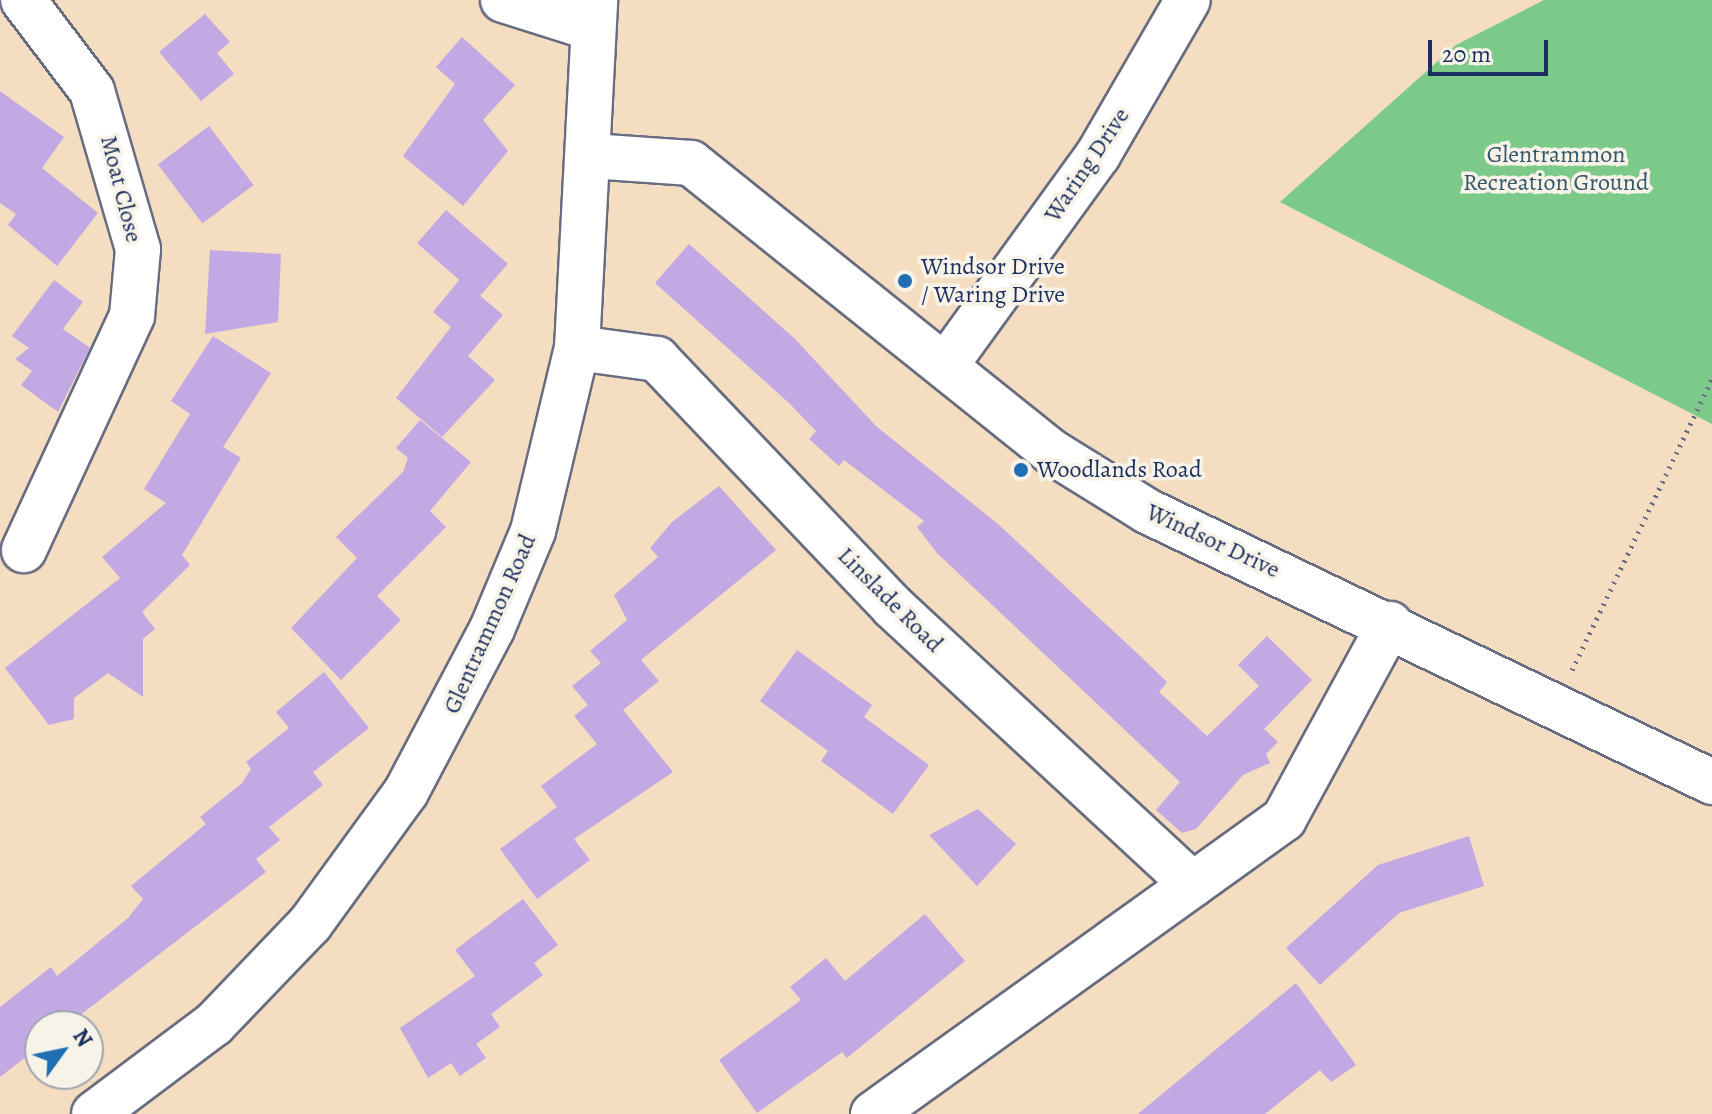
<!DOCTYPE html>
<html>
<head>
<meta charset="utf-8">
<style>
  body { margin:0 }
  #map { position:relative; width:1712px; height:1114px; overflow:hidden; background:#f4ddc0; font-family:Alegreya,serif }
  div>[style] { position:absolute }
  [style*='--x'] { left:calc(var(--x)*1px); top:calc(var(--y)*1px); width:calc(var(--w)*1px); rotate:calc(var(--a)*1deg) }
  .green>* { inset:0; background:#7bca8a }
  .building>* { inset:0; background:#c2a9e4; transform-origin:0 0 }
  .path>* { height:5px; margin-top:-2.5px; transform-origin:0; background:repeating-linear-gradient(90deg,#676c80 0 2px,transparent 0 8px) }
  .roads { filter:drop-shadow(2px 0 #676c80) drop-shadow(-2px 0 #676c80) drop-shadow(0 2px #676c80) drop-shadow(0 -2px #676c80) }
  .minor>* { height:44px; margin:-22px; padding:0 22px; transform-origin:22px; border-radius:22px; background:#fff }
  .dots>* { width:22px; height:22px; translate:-50% -50%; box-sizing:border-box; border:4px solid #f7f3e8; border-radius:50% }
  span { translate:-50% -50%; white-space:nowrap; text-align:center; line-height:1.15; -webkit-text-stroke:7px #f7f3e8; paint-order:stroke }
  .park-label { font-size:24px; color:#335669 }
  .street-label { font-size:24px; color:#1b2f5e }
  .poi-label { font-size:24px; color:#1b2f5e }
  .left { translate:0 -50%; text-align:left }
  .north { position:absolute; left:24px; top:1010px; width:80px; height:80px; box-sizing:border-box; background:#f7f3e8; border:2px solid #9fa5b1; border-radius:50%; rotate:57deg; font-size:22px; font-weight:700; line-height:32px; text-align:center; color:#1b2f5e }
  .north::after { content:''; display:block; margin:auto; width:28px; height:36px; background:#1f6fb2; clip-path:polygon(50% 0,100% 100%,50% 72%,0 100%) }
  .scale { position:absolute; left:1428px; top:40px; width:120px; height:36px; box-sizing:border-box; border:4px solid #1b2f5e; border-top:0; padding-left:10px; font-size:24px; line-height:28px; white-space:nowrap; color:#1b2f5e; -webkit-text-stroke:6px #f7f3e8; paint-order:stroke }
</style>
</head>
<body>
<div id="map">
  <div class="green">
    <i style="clip-path:polygon(1544px 0,1712px 0,1712px 424px,1280px 202px,1456px 45px)"></i>
  </div>
  <div class="building">
    <i style="clip-path:polygon(205px 14px,230px 42px,217px 53px,234px 74px,201px 101px,159px 52px)"></i>
    <i style="clip-path:polygon(462px 37px,515px 85px,483px 120px,508px 151px,463px 206px,403px 156px,455px 84px,436px 67px)"></i>
    <i style="clip-path:polygon(0 91px,64px 137px,42px 168px,98px 213px,57px 266px,8px 225px,16px 214px,0 203px)"></i>
    <i style="left:209px;top:126px;width:74px;height:64px;rotate:53deg"></i>
    <i style="left:446px;top:210px;width:82px;height:44px;rotate:41deg"></i>
    <i style="clip-path:polygon(689px 244px,795px 339px,876px 426px,998px 524px,1138px 654px,1167px 682px,1159px 692px,1207px 736px,1259px 686px,1238px 665px,1267px 636px,1312px 680px,1264px 729px,1278px 742px,1266px 754px,1270px 763px,1243px 775px,1196px 829px,1182px 833px,1156px 810px,1180px 782px,937px 553px,917px 527px,924px 521px,844px 460px,839px 466px,809px 439px,816px 431px,789px 403px,655px 283px)"></i>
    <i style="clip-path:polygon(210px 250px,281px 254px,278px 322px,205px 334px)"></i>
    <i style="clip-path:polygon(460px 279px,503px 315px,468px 356px,495px 380px,442px 437px,396px 398px,451px 327px,433px 312px)"></i>
    <i style="clip-path:polygon(54px 280px,83px 302px,63px 329px,90px 348px,58px 412px,21px 385px,32px 371px,15px 359px,29px 348px,12px 336px)"></i>
    <i style="clip-path:polygon(213px 336px,271px 373px,223px 447px,241px 458px,182px 555px,190px 565px,142px 612px,155px 629px,143px 639px,143px 697px,108px 673px,74px 698px,74px 719px,49px 725px,5px 668px,120px 578px,102px 557px,166px 503px,144px 489px,190px 414px,171px 401px)"></i>
    <i style="clip-path:polygon(420px 420px,471px 462px,430px 511px,446px 527px,377px 596px,401px 620px,341px 680px,291px 628px,357px 558px,336px 537px,403px 472px,408px 458px,396px 448px)"></i>
    <i style="clip-path:polygon(719px 486px,776px 550px,641px 660px,659px 681px,623px 710px,673px 772px,574px 839px,590px 860px,537px 899px,500px 849px,557px 807px,541px 786px,597px 744px,574px 716px,588px 705px,572px 686px,601px 663px,590px 651px,627px 620px,614px 595px,658px 557px,650px 548px,672px 522px)"></i>
    <i style="clip-path:polygon(797px 650px,872px 705px,864px 717px,929px 765px,893px 814px,821px 761px,828px 751px,760px 701px)"></i>
    <i style="clip-path:polygon(324px 672px,369px 728px,313px 772px,323px 785px,269px 827px,280px 840px,256px 859px,266px 872px,66px 1026px,40px 1026px,40px 1046px,0 1077px,0 1007px,51px 967px,57px 976px,128px 918px,143px 899px,131px 886px,206px 824px,200px 817px,242px 783px,251px 769px,246px 762px,289px 728px,276px 712px)"></i>
    <i style="clip-path:polygon(978px 809px,1016px 844px,977px 886px,929px 835px)"></i>
    <i style="clip-path:polygon(1469px 836px,1484px 886px,1399px 913px,1320px 985px,1286px 948px,1378px 865px)"></i>
    <i style="clip-path:polygon(523px 899px,558px 945px,534px 963px,543px 975px,491px 1014px,500px 1027px,476px 1044px,486px 1058px,460px 1076px,451px 1063px,428px 1078px,400px 1028px,475px 976px,455px 950px)"></i>
    <i style="clip-path:polygon(925px 914px,965px 961px,847px 1058px,842px 1052px,757px 1113px,719px 1060px,801px 1000px,790px 987px,826px 958px,845px 981px)"></i>
    <i style="clip-path:polygon(1296px 983px,1356px 1065px,1331px 1082px,1320px 1070px,1265px 1114px,1138px 1114px)"></i>
  </div>
  <div class="path">
    <i style="--x:1572;--y:670;--w:323;--a:-64.3"></i>
  </div>
  <div class="roads">
    <div class="minor">
      <i style="--x:23;--y:0;--w:114;--a:52.8"></i>
      <i style="--x:92;--y:91;--w:165;--a:73.8"></i>
      <i style="--x:138;--y:249;--w:67;--a:95.1"></i>
      <i style="--x:132;--y:316;--w:258;--a:114.8"></i>
      <i style="--x:503;--y:0;--w:93;--a:17.5"></i>
      <i style="--x:591;--y:156;--w:100;--a:4"></i>
      <i style="--x:691;--y:163;--w:462;--a:38.7"></i>
      <i style="--x:1052;--y:452;--w:112;--a:31.8"></i>
      <i style="--x:1147;--y:511;--w:627;--a:25.62"></i>
      <i style="--x:577;--y:348;--w:81;--a:7.8"></i>
      <i style="--x:657;--y:359;--w:341;--a:46.4"></i>
      <i style="--x:892;--y:606;--w:410;--a:42.8"></i>
      <i style="--x:948;--y:362;--w:256;--a:-54.1"></i>
      <i style="--x:1098;--y:155;--w:179;--a:-59.9"></i>
      <i style="--x:94;--y:1114;--w:150;--a:-36.9"></i>
      <i style="--x:214;--y:1024;--w:139;--a:-46.2"></i>
      <i style="--x:310;--y:924;--w:163;--a:-54"></i>
      <i style="--x:406;--y:792;--w:184;--a:-62.2"></i>
      <i style="--x:492;--y:629;--w:106;--a:-67.3"></i>
      <i style="--x:533;--y:531;--w:188;--a:-76.5"></i>
      <i style="--x:577;--y:348;--w:348;--a:-87"></i>
      <i style="--x:873;--y:1114;--w:506;--a:-35.67"></i>
      <i style="--x:1284;--y:819;--w:222;--a:-61.5"></i>
    </div>
  </div>
  <div class="dots">
    <i style="left:905px;top:281px;background:#1f6fb2"></i>
    <i style="left:1021px;top:470px;background:#1f6fb2"></i>
  </div>
  <div class="park-label">
    <span style="left:1556px;top:169px">Glentrammon<br>Recreation Ground</span>
  </div>
  <div class="street-label">
    <span style="left:1087px;top:165px;rotate:-56deg">Waring Drive</span>
    <span style="left:121px;top:189px;rotate:76deg">Moat Close</span>
    <span style="left:1213px;top:541px;rotate:25deg">Windsor Drive</span>
    <span style="left:890px;top:600px;rotate:45deg">Linslade Road</span>
    <span style="left:490px;top:624px;rotate:-66deg">Glentrammon Road</span>
  </div>
  <div class="poi-label">
    <span class="left" style="left:921px;top:281px">Windsor Drive<br>/ Waring Drive</span>
    <span class="left" style="left:1037px;top:470px">Woodlands Road</span>
  </div>
  <div class="north">N</div>
  <div class="scale">20 m</div>
</div>
</body>
</html>
